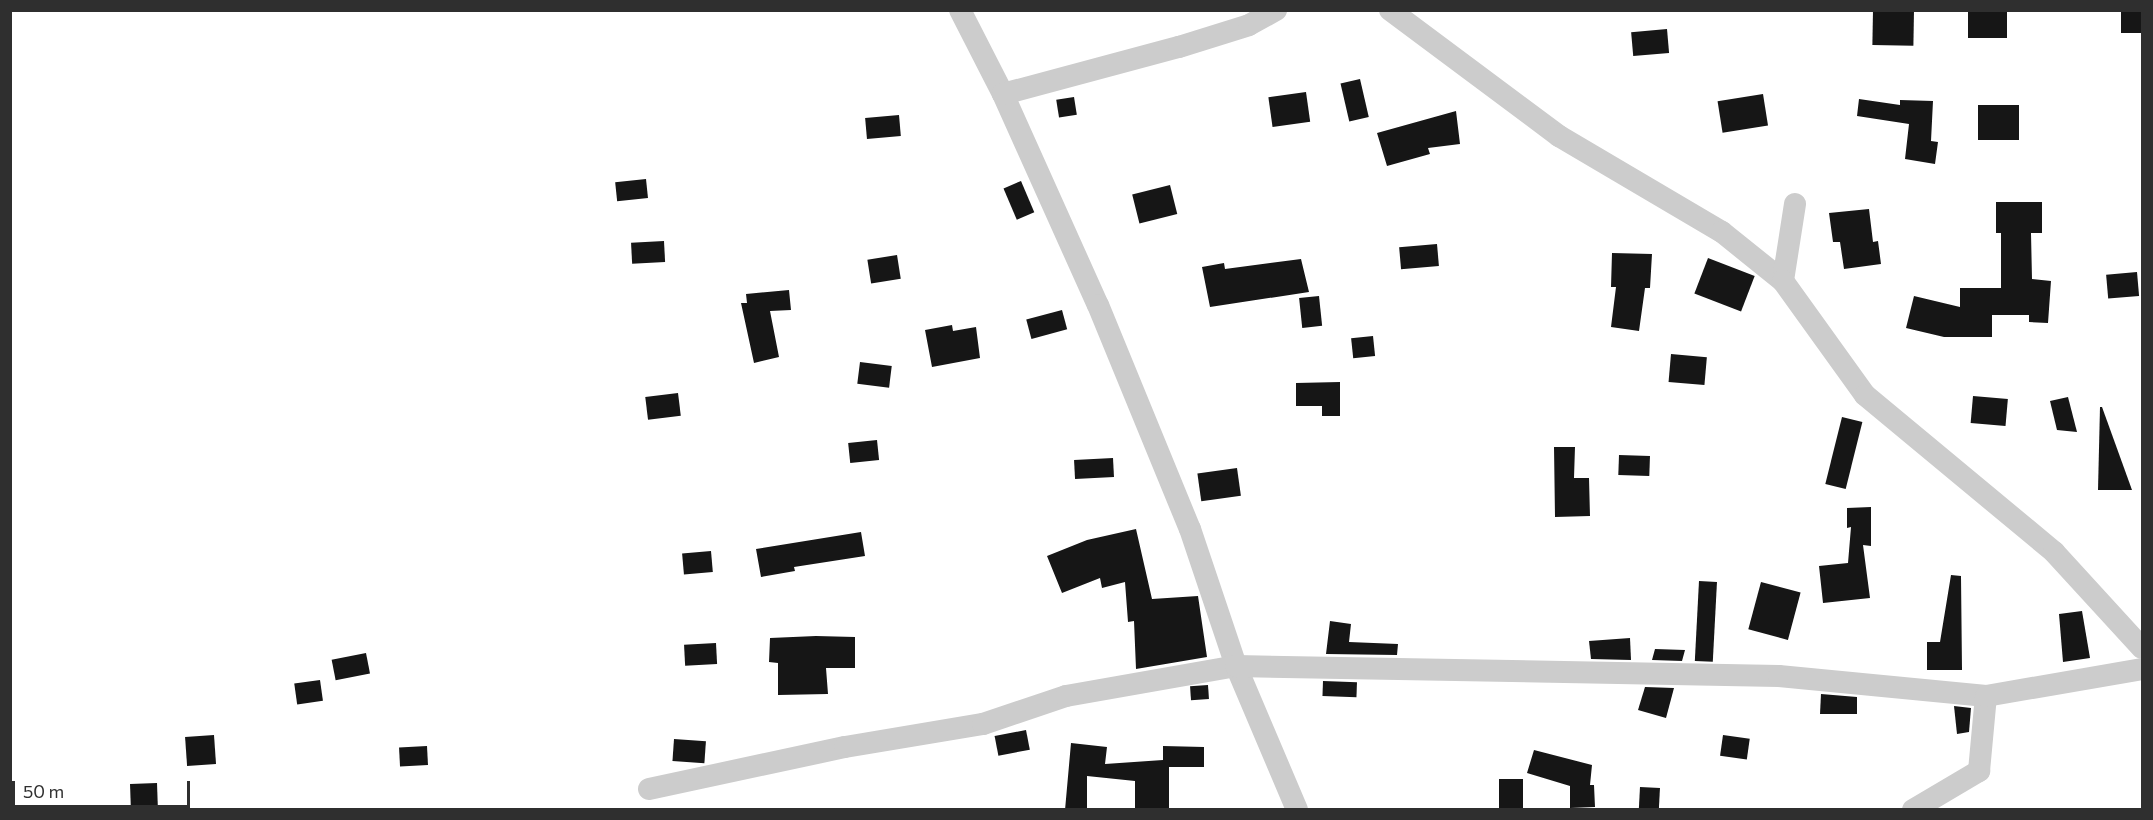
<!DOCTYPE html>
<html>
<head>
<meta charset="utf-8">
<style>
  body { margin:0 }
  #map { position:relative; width:2153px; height:820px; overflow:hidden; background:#fff; font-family:Commissioner,sans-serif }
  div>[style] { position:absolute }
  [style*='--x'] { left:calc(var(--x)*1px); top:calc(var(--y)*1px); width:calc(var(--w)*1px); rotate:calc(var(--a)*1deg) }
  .building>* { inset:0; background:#161616; transform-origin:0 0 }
  .minor>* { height:22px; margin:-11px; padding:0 11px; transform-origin:11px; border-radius:11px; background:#ccc }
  span { translate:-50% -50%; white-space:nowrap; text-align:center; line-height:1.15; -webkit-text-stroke:6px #fff; paint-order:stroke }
  .frame { position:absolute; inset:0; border:12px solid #2f2f2f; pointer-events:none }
  .scale { position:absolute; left:12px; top:781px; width:178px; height:27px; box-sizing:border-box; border:3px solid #2f2f2f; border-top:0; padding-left:8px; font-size:18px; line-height:21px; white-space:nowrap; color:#2f2f2f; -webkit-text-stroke:4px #fff; paint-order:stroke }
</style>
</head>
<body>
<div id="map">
  <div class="building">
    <i style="left:1873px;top:10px;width:41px;height:35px;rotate:1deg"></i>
    <i style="left:1968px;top:10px;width:39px;height:28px"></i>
    <i style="left:2121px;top:10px;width:20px;height:23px"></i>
    <i style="left:1667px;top:29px;width:24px;height:36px;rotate:85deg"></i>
    <i style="left:1360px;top:79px;width:39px;height:20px;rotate:77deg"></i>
    <i style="left:1306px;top:92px;width:30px;height:38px;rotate:82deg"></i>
    <i style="left:1763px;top:94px;width:32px;height:46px;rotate:81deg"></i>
    <i style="left:1074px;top:97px;width:18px;height:18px;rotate:81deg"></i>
    <i style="clip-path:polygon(1859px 99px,1900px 105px,1900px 100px,1933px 101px,1931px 141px,1938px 142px,1935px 164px,1905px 159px,1909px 124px,1857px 116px)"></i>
    <i style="left:1978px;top:105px;width:41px;height:35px"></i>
    <i style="clip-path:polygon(1456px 111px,1460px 144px,1428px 148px,1430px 154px,1387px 166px,1377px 133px)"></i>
    <i style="left:899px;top:115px;width:21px;height:34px;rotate:85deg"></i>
    <i style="left:646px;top:179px;width:19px;height:31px;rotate:84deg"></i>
    <i style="left:1021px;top:181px;width:34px;height:19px;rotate:67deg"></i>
    <i style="left:1170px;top:185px;width:30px;height:39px;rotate:76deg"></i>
    <i style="clip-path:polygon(1996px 202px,2042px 202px,2042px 233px,2031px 233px,2032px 279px,2051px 281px,2048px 323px,2029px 322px,2029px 315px,1992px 315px,1992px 337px,1944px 337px,1906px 328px,1914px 296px,1960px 307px,1960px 288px,2001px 288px,2001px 233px,1996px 233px)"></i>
    <i style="clip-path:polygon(1869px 209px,1873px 242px,1878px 241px,1881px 264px,1844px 269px,1840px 242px,1833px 242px,1829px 213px)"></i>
    <i style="left:664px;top:241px;width:21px;height:33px;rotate:87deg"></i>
    <i style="left:1437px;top:244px;width:22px;height:38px;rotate:85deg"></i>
    <i style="clip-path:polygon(1612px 253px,1652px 254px,1650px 288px,1645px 288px,1639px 331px,1611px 327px,1616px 287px,1611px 287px)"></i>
    <i style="left:897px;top:255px;width:24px;height:30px;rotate:81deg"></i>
    <i style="left:1708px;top:258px;width:50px;height:38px;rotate:21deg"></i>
    <i style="clip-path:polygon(1301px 259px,1309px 292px,1210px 307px,1202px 267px,1224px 263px,1225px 269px)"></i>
    <i style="left:2137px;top:272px;width:24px;height:31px;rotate:85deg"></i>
    <i style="clip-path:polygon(789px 290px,791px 310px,770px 311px,779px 357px,754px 363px,741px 303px,747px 303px,746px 294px)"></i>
    <i style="left:1319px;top:296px;width:30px;height:20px;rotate:84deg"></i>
    <i style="left:1062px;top:310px;width:20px;height:37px;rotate:75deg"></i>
    <i style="clip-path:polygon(952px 325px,953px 331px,976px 327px,980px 358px,932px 367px,925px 330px)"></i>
    <i style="left:1373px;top:336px;width:20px;height:22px;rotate:84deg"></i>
    <i style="left:1671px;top:354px;width:36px;height:28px;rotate:5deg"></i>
    <i style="left:860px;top:362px;width:32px;height:22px;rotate:7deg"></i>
    <i style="clip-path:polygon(1340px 382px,1340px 416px,1322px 416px,1322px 406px,1296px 406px,1296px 383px)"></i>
    <i style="left:678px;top:393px;width:23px;height:33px;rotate:83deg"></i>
    <i style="left:1973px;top:396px;width:35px;height:27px;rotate:5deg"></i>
    <i style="clip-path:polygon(2068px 397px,2077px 432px,2057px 430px,2050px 401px)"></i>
    <i style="clip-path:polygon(2100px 407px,2102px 407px,2132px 490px,2098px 490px)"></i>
    <i style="left:1842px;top:417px;width:21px;height:69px;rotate:14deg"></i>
    <i style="left:877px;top:440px;width:20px;height:29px;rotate:84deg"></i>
    <i style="clip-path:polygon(1554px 447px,1575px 447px,1574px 478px,1589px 478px,1590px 516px,1555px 517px)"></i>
    <i style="left:1619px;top:455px;width:31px;height:20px;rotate:2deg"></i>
    <i style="left:1113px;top:458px;width:19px;height:39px;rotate:87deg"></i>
    <i style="left:1237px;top:468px;width:28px;height:40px;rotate:82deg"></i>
    <i style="clip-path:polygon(1871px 507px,1871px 546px,1863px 545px,1870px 598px,1823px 603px,1819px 566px,1848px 563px,1851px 527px,1847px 528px,1847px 508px)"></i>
    <i style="clip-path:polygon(1136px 529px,1152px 599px,1198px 596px,1207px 657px,1136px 669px,1134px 621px,1128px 622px,1125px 582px,1102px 588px,1100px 578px,1062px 593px,1047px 556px,1087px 540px)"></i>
    <i style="clip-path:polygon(861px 532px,865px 556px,794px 567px,795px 571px,761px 577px,756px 549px)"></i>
    <i style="left:711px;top:551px;width:21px;height:29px;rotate:85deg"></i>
    <i style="clip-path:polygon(1951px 575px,1961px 576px,1962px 670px,1927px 670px,1927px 642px,1940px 642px)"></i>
    <i style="left:1699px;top:581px;width:18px;height:80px;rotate:3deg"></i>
    <i style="left:1761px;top:582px;width:41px;height:49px;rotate:15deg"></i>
    <i style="clip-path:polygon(2082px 611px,2090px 658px,2063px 662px,2059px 614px)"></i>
    <i style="clip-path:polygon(1330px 621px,1351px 624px,1349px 642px,1398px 644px,1397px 655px,1326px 654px)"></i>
    <i style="clip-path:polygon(816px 636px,855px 637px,855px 668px,826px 668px,828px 694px,778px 695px,778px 663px,769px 662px,770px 638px)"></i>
    <i style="clip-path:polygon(1630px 638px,1631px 660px,1591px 659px,1589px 641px)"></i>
    <i style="left:716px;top:643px;width:21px;height:32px;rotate:87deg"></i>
    <i style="clip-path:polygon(1655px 649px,1685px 650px,1682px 661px,1652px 660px)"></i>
    <i style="left:366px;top:653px;width:21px;height:35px;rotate:79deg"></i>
    <i style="left:320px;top:680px;width:21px;height:26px;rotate:82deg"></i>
    <i style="left:1323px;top:681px;width:34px;height:15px;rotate:2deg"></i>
    <i style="left:1208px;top:685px;width:14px;height:18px;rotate:86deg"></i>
    <i style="clip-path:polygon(1645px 687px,1674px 688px,1666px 718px,1638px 710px)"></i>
    <i style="clip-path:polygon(1821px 694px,1857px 697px,1857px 714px,1820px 714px)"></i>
    <i style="clip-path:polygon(1954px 706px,1971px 708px,1969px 732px,1957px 734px)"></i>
    <i style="left:1026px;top:730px;width:20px;height:32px;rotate:79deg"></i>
    <i style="left:214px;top:735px;width:29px;height:29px;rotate:86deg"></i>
    <i style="left:1723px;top:735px;width:27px;height:21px;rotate:8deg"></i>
    <i style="left:674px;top:739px;width:32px;height:22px;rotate:4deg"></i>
    <i style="clip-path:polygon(1071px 743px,1107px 747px,1105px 764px,1163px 760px,1163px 746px,1204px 747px,1204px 767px,1169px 767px,1169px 810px,1135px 810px,1135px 781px,1087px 776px,1087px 810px,1065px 810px)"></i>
    <i style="left:427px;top:746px;width:19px;height:28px;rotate:87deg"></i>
    <i style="clip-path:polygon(1534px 750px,1592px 765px,1590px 785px,1594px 785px,1595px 807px,1570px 808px,1570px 786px,1527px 773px)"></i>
    <i style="left:1499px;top:779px;width:24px;height:31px"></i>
    <i style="left:157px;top:783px;width:27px;height:27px;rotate:88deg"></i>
    <i style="left:1640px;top:787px;width:20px;height:23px;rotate:3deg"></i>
  </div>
  <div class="minor">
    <i style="--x:960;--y:10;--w:94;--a:62.9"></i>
    <i style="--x:1003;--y:94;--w:231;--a:65.8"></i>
    <i style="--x:1098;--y:305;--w:242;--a:67.7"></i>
    <i style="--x:1190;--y:529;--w:145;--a:71.4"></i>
    <i style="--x:1236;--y:666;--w:156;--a:67"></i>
    <i style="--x:1390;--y:10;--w:211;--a:36.7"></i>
    <i style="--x:1559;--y:136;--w:189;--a:30.5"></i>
    <i style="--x:1722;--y:232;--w:78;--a:38.8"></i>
    <i style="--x:1003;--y:94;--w:182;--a:-15"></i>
    <i style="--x:1179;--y:47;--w:73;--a:-17.4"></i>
    <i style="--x:1249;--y:25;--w:31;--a:-29"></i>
    <i style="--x:1795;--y:204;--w:78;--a:98.9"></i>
    <i style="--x:1783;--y:281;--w:140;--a:54.3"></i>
    <i style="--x:1865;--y:395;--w:246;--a:39.7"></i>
    <i style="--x:2054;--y:552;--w:130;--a:47.5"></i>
    <i style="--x:649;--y:789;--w:200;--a:-12.1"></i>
    <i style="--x:845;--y:747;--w:140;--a:-9.5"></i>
    <i style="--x:983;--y:724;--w:88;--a:-18.6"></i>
    <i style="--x:1066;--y:696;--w:173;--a:-10"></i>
    <i style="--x:1236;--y:666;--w:543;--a:1.06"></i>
    <i style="--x:1779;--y:676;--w:208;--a:5.5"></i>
    <i style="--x:1913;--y:810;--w:77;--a:-30.6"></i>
    <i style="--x:1979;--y:771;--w:75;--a:-84.7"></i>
    <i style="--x:1986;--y:696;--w:158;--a:-9.8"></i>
  </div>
  <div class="frame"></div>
  <div class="scale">50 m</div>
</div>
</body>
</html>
